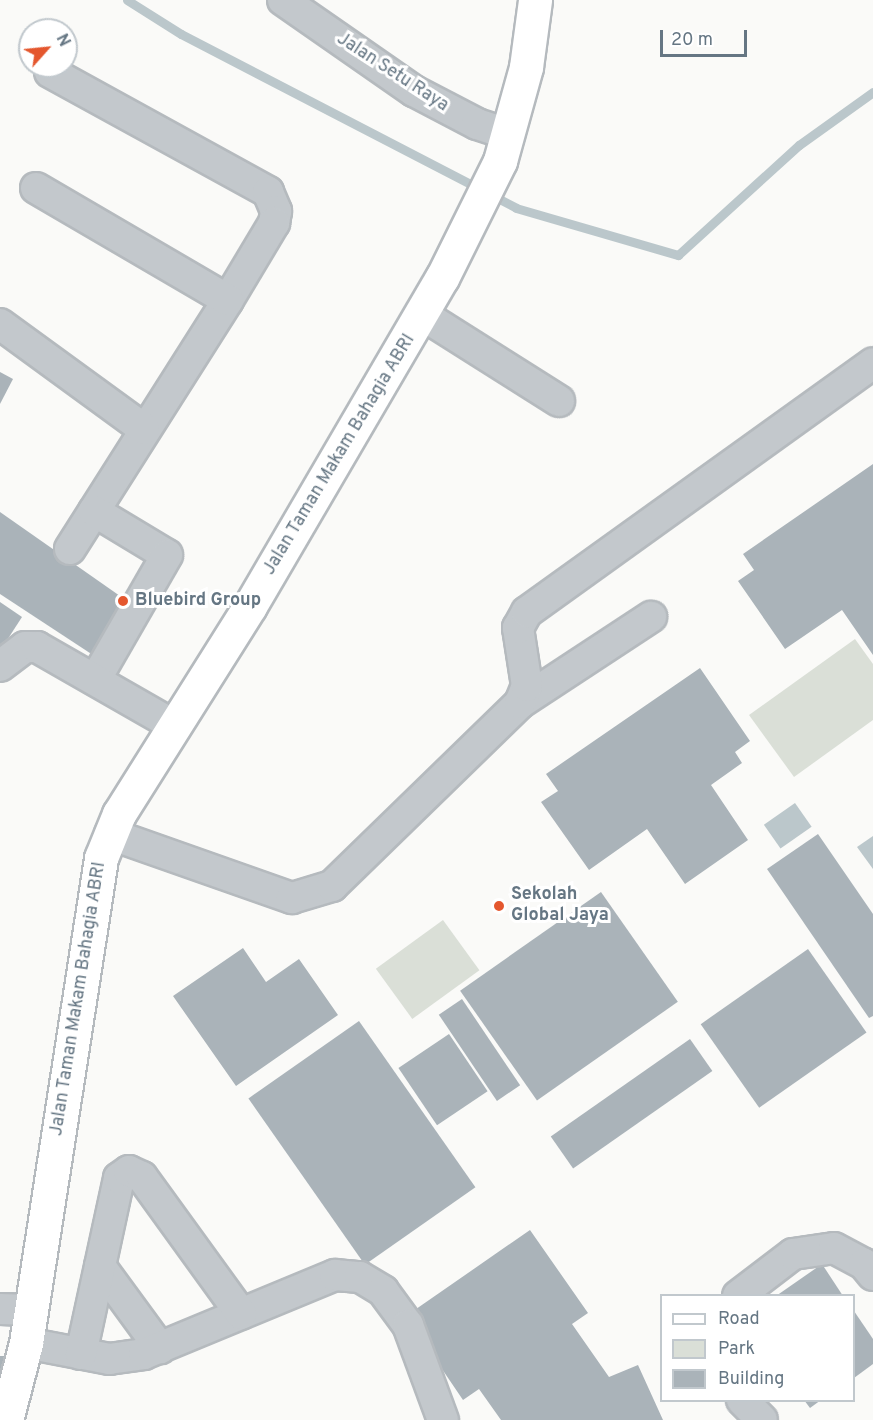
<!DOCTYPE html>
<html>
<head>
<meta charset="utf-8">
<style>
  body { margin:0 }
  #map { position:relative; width:873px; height:1420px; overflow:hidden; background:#fafaf8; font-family:Overpass,sans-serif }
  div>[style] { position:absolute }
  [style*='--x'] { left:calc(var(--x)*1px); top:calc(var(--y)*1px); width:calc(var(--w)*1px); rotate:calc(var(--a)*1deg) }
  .green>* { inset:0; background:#dadfd7; transform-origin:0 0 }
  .water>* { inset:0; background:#bbc7cb; transform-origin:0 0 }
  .stream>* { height:9px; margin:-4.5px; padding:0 4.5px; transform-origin:4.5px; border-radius:4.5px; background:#bbc7cb }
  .building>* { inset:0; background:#aab3b9; transform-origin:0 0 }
  .roads { filter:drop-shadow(2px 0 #b5babe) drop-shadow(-2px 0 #b5babe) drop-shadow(0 2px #b5babe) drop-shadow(0 -2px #b5babe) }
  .minor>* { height:30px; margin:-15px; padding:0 15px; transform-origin:15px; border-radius:15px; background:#c3c8cc }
  .major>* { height:33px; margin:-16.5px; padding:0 16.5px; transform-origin:16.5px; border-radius:16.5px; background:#fff }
  .dots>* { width:16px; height:16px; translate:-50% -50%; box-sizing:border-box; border:3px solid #fff; border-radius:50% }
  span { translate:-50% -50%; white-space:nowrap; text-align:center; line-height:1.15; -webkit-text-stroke:6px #fff; paint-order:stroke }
  .street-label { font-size:18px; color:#657683 }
  .poi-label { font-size:18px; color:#657683; font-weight:700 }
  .left { translate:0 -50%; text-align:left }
  .legend { position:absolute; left:660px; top:1294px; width:195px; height:108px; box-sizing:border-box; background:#fff; border:2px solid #c1c8cd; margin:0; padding:8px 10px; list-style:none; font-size:18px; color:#657683 }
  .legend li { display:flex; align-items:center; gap:12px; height:30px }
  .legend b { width:30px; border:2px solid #c1c8cd }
  .north { position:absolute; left:18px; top:18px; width:60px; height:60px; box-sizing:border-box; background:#fff; border:2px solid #c1c8cd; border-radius:50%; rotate:63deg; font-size:16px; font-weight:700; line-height:24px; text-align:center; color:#657683 }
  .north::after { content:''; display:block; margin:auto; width:21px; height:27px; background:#e4572e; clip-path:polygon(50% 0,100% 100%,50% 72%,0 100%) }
  .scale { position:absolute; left:660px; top:30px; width:87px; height:27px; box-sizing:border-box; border:3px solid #657683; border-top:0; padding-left:8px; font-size:18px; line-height:21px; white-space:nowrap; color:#657683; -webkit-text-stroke:4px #fff; paint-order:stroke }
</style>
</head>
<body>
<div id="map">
  <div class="green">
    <i style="clip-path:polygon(855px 639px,873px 664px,873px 720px,794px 777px,749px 715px)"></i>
    <i style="left:443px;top:920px;width:62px;height:83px;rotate:54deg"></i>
  </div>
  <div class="water">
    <i style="left:795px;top:803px;width:29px;height:38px;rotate:55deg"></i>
    <i style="clip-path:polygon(873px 836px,873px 869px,857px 847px)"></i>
  </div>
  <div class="stream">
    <i style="--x:127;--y:0;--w:64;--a:32.2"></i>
    <i style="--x:181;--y:34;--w:377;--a:27.4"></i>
    <i style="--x:516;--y:208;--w:169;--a:16.2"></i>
    <i style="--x:678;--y:255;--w:164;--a:-42.3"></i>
    <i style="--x:799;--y:145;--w:91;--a:-35.6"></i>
  </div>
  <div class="building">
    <i style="clip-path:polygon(0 372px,13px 379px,0 404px)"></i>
    <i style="clip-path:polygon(873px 464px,873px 655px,842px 610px,785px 649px,738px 581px,754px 570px,743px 554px)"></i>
    <i style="clip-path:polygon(0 512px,130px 603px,99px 659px,0 594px)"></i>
    <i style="clip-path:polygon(0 602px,22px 617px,0 651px)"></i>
    <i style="clip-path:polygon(700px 668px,750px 741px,735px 752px,742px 763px,711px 785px,748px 840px,685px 884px,647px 829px,589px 870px,541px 802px,558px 791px,546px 774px)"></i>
    <i style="clip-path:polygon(818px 834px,873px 914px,873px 1016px,869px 1018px,767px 869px)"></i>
    <i style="left:601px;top:892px;width:134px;height:172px;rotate:55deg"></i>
    <i style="clip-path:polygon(243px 948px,266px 982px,299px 959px,338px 1015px,236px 1086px,173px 996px)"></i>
    <i style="left:808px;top:949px;width:102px;height:131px;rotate:55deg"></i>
    <i style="left:462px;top:999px;width:104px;height:28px;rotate:56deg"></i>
    <i style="left:359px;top:1021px;width:203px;height:135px;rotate:55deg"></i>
    <i style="left:449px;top:1034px;width:69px;height:61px;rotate:56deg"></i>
    <i style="left:690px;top:1039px;width:39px;height:170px;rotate:55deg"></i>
    <i style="clip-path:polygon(530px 1230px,588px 1313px,572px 1324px,609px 1377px,638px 1365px,663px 1420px,501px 1420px,479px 1389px,463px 1400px,406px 1316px)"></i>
    <i style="clip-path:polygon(822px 1264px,843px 1296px,776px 1296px)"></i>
    <i style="clip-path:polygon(854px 1311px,873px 1339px,873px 1364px,854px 1378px)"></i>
    <i style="clip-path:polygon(0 1356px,6px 1356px,0 1381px)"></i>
    <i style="clip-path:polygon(804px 1400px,821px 1400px,810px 1408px)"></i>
  </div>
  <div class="roads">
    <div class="minor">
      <i style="--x:283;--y:0;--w:160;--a:34.8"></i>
      <i style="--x:414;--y:91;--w:71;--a:27.6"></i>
      <i style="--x:477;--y:124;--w:33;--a:18"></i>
      <i style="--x:50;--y:72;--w:249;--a:28.8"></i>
      <i style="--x:268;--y:192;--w:21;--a:67"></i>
      <i style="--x:276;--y:211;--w:12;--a:99"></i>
      <i style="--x:274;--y:223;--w:90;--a:120.9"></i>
      <i style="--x:228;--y:300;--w:295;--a:122.4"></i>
      <i style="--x:36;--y:188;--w:222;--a:30.3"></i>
      <i style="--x:423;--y:315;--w:161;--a:32.3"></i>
      <i style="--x:0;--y:324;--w:178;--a:36.1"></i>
      <i style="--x:94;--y:511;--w:85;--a:31.1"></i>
      <i style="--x:167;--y:555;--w:144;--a:119.9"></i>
      <i style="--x:0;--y:666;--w:31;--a:-37"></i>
      <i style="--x:25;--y:647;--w:12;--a:0"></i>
      <i style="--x:37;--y:647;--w:157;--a:29.8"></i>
      <i style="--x:520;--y:703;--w:157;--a:-33.3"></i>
      <i style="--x:110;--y:834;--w:193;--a:19.4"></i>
      <i style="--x:292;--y:898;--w:42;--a:-16.7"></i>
      <i style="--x:332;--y:886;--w:262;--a:-44.2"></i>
      <i style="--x:520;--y:703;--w:18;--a:-68"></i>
      <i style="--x:527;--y:686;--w:59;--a:-98.8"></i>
      <i style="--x:518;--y:628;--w:18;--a:-61"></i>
      <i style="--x:527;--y:612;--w:426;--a:-35.7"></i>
      <i style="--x:100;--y:1266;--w:102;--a:53.8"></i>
      <i style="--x:738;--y:1296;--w:69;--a:-37.4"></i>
      <i style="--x:793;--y:1254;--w:41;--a:-8.3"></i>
      <i style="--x:834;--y:1248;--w:34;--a:28"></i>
      <i style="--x:864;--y:1264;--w:14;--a:51"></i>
      <i style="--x:0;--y:1309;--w:31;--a:2"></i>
      <i style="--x:26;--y:1343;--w:85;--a:10.9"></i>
      <i style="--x:109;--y:1359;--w:35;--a:-8"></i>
      <i style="--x:144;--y:1354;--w:207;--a:-22.5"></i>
      <i style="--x:335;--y:1275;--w:25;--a:5"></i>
      <i style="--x:360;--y:1277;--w:27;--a:31"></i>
      <i style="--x:383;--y:1291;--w:42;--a:53.7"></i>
      <i style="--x:408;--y:1325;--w:101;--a:69.8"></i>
      <i style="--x:81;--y:1354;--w:180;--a:-77.8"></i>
      <i style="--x:119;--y:1178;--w:12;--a:-35"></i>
      <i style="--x:129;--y:1171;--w:14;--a:25"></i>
      <i style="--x:142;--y:1177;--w:169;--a:54.1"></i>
      <i style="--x:742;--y:1400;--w:28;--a:45"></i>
    </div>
    <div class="major">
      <i style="--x:6;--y:1420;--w:80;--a:-75.4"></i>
      <i style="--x:26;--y:1343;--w:491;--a:-81.2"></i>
      <i style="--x:101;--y:858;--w:48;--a:-67.8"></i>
      <i style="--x:119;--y:814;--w:246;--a:-57.8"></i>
      <i style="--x:250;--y:606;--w:380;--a:-59.7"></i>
      <i style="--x:442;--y:278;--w:131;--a:-63.6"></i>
      <i style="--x:500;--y:161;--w:98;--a:-74.5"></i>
      <i style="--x:526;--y:67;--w:68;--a:-82.3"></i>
    </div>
  </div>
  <div class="dots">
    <i style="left:123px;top:601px;background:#e4572e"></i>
    <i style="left:499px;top:906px;background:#e4572e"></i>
  </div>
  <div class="street-label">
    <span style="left:392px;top:73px;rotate:33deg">Jalan Setu Raya</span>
    <span style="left:340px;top:455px;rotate:-59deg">Jalan Taman Makam Bahagia ABRI</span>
    <span style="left:79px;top:999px;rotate:-81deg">Jalan Taman Makam Bahagia ABRI</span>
  </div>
  <div class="poi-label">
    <span class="left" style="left:135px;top:601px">Bluebird Group</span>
    <span class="left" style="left:511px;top:906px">Sekolah<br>Global Jaya</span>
  </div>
  <ul class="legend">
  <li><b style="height:8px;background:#fff"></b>Road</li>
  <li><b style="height:16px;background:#dadfd7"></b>Park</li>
  <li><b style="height:16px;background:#aab3b9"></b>Building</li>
  </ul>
  <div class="north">N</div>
  <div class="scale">20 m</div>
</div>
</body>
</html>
